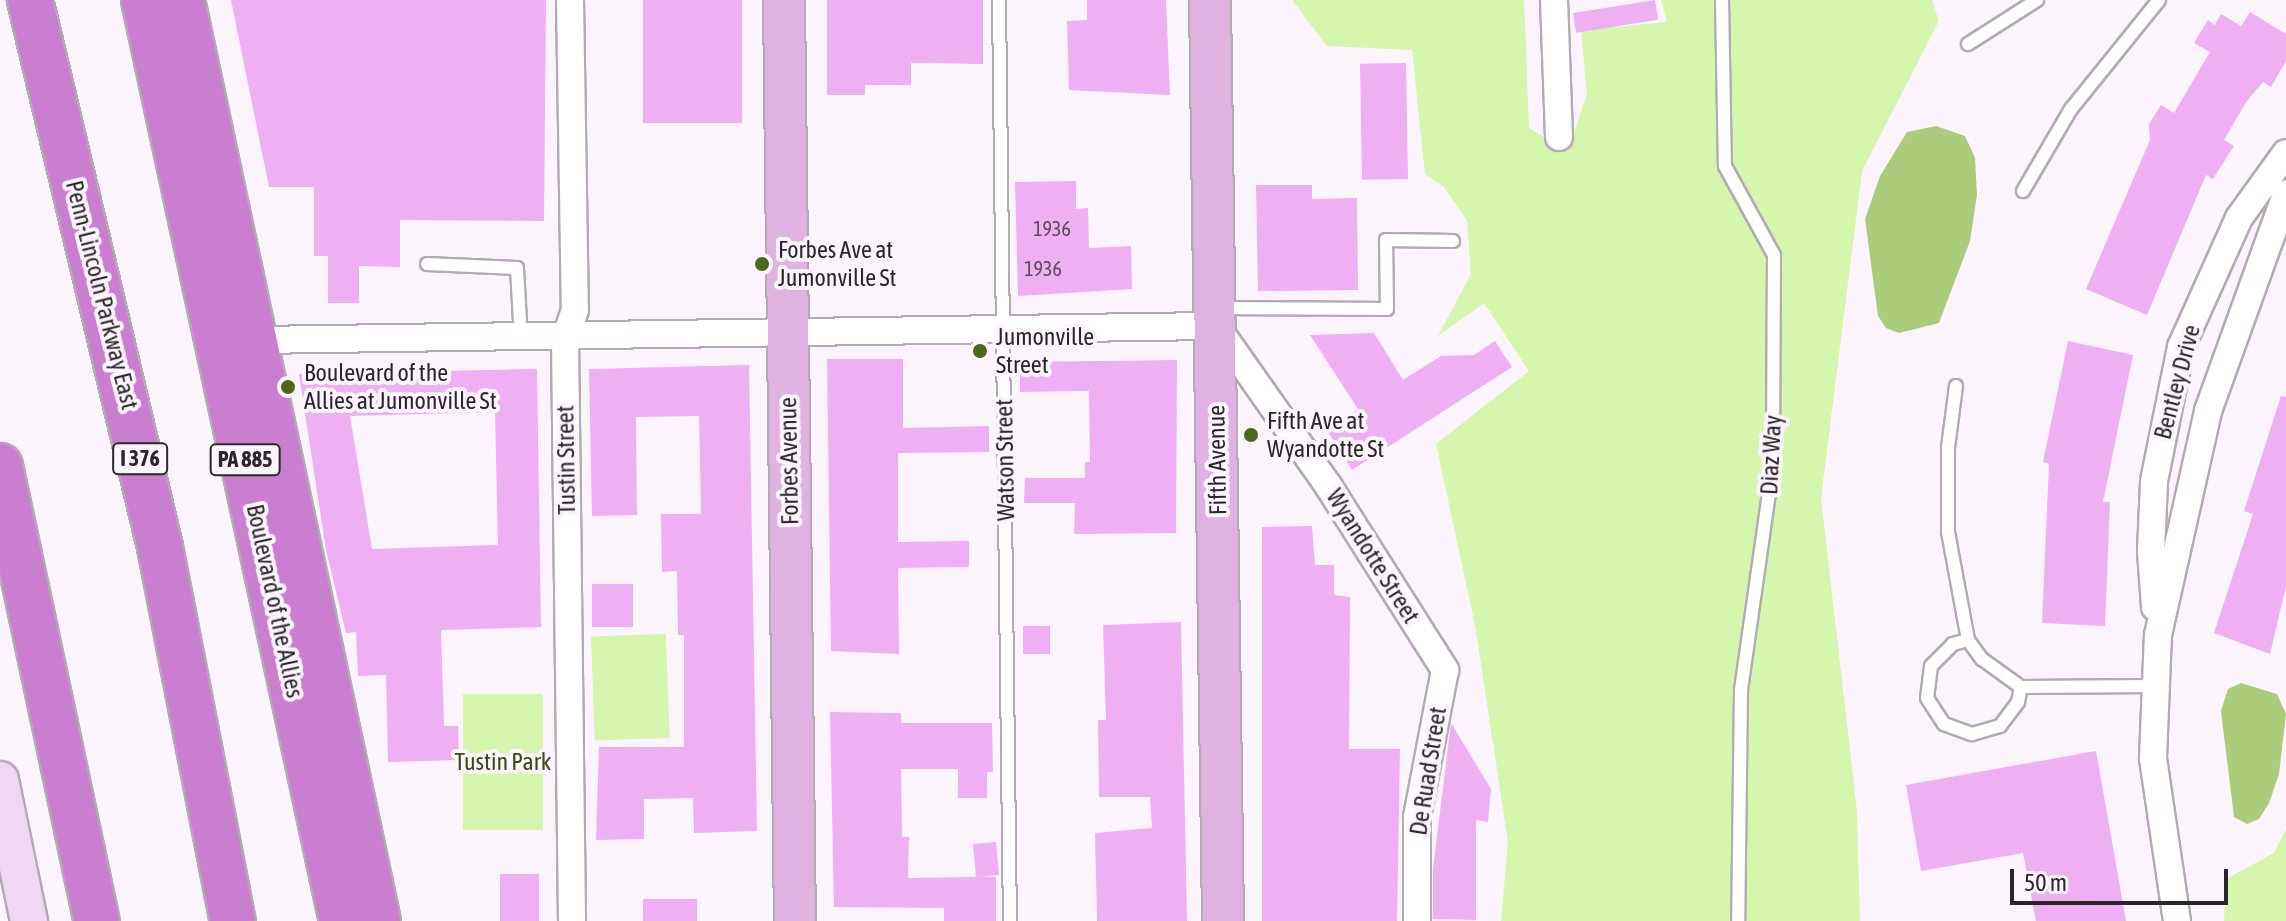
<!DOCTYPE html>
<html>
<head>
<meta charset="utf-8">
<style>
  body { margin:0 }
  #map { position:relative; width:2286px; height:921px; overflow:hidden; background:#fcf4fd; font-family:"Asap Condensed",sans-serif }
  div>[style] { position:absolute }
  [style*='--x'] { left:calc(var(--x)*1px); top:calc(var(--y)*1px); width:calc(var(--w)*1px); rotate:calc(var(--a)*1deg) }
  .green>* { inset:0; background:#d6f5ad; transform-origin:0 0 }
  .water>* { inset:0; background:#aacc7b }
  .building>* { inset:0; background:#eeb0f2; transform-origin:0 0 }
  .roads { filter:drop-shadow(2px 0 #b3abb4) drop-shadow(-2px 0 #b3abb4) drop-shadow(0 2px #b3abb4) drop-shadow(0 -2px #b3abb4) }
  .lane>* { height:12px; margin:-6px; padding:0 6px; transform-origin:6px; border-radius:6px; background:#fff }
  .street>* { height:26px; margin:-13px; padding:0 13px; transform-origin:13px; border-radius:13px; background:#fff }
  .secondary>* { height:36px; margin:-18px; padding:0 18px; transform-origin:18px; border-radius:18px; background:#efd8f1 }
  .primary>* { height:40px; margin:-20px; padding:0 20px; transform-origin:20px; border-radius:20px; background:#dfb2e2 }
  .highway>* { height:44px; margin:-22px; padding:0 22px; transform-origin:22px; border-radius:22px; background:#c97ecf }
  .dots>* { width:22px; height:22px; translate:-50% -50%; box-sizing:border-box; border:4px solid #fcf4fd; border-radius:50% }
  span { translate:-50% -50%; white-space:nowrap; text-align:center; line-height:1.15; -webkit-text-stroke:8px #fcf4fd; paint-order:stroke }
  .number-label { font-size:20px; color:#5b495c }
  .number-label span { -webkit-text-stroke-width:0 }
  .shield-label span { padding:2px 6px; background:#fcf4fd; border:2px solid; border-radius:6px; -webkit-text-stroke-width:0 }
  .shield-label { font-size:22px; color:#2a272a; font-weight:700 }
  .poi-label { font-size:24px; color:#2a272a }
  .left { translate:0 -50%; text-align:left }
  .street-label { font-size:24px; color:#2a272a }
  .park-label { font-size:24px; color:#364b11 }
  .scale { position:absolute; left:2010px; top:869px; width:218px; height:36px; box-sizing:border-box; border:4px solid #2a272a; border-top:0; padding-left:10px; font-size:24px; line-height:28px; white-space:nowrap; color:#2a272a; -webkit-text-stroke:6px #fcf4fd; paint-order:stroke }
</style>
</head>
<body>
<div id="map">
  <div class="green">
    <i style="clip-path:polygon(1292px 0,1524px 0,1529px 128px,1568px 152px,1587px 94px,1581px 30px,1667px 22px,1661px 0,1932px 0,1939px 21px,1862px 171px,1821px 498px,1857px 811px,1860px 921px,1501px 921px,1508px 842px,1475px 625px,1436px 444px,1529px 371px,1484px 303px,1438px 336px,1471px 274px,1467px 221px,1444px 187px,1425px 174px,1412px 50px,1327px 46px)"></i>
    <i style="left:666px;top:634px;width:104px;height:75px;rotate:88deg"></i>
    <i style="left:543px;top:694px;width:136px;height:80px;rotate:90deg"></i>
    <i style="clip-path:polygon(2286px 829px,2286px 921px,2224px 921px,2226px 879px,2274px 853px)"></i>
  </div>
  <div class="water">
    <i style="clip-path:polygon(1936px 126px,1965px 136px,1975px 158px,1977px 195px,1970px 241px,1939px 323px,1899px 333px,1886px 328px,1878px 316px,1865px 219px,1880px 176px,1907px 132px)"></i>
    <i style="clip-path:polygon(2241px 683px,2277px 694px,2286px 714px,2279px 774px,2269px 803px,2259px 819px,2247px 824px,2234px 817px,2221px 711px,2228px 689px)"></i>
  </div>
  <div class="building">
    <i style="clip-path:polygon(231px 0,546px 0,544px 221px,400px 220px,400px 267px,359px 266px,359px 303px,328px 303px,328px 256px,314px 256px,314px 187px,269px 187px)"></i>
    <i style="left:643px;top:0;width:99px;height:123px"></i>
    <i style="clip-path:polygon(827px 0,983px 0,983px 64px,911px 63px,911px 85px,865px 85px,865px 95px,827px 95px)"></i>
    <i style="clip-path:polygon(1087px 0,1166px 0,1170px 95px,1069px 90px,1067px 21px,1087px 20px)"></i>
    <i style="left:1655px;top:0;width:20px;height:83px;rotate:81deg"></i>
    <i style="clip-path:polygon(2250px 12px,2286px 34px,2286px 61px,2271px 87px,2263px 82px,2246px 102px,2224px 140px,2234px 146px,2213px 179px,2206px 175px,2147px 315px,2086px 289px,2150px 140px,2149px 124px,2161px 105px,2174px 113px,2210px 52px,2194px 43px,2208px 20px,2215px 25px,2221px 14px,2241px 26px)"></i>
    <i style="left:1406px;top:63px;width:116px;height:46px;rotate:89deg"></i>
    <i style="clip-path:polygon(1076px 181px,1076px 209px,1088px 208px,1089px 248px,1131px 246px,1132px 289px,1018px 296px,1015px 182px)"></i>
    <i style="clip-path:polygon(1256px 185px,1312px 185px,1312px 199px,1357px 198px,1358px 290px,1258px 291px)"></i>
    <i style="clip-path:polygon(1374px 333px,1403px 380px,1441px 356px,1474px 355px,1495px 341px,1512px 367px,1352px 470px,1326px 429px,1358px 409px,1310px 335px)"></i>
    <i style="clip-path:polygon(2068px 341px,2133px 355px,2103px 502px,2110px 502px,2105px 626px,2042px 623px,2049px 464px,2043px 462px)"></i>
    <i style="clip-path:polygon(827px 359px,903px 359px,903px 428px,989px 426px,989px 452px,898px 453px,898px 542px,969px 541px,969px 567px,898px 568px,899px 654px,831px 651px)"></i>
    <i style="clip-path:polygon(1177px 360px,1176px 533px,1074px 534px,1075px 503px,1024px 503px,1025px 478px,1085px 478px,1085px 462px,1090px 462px,1089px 391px,1020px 392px,1020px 362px)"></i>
    <i style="clip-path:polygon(749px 365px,757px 831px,694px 833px,693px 798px,644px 799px,644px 839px,596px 840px,599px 747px,684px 747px,684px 635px,678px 635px,677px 571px,662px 572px,661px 514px,701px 514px,699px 416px,636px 417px,637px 515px,592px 516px,589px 369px)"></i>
    <i style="clip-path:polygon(evenodd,537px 369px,541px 627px,441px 630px,444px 726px,458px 726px,459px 760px,388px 762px,386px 675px,358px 676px,356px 632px,346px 633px,326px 550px,299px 374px,537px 369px,495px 412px,498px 545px,372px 549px,350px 416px,495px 412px)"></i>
    <i style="clip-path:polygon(2281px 396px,2286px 397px,2286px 586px,2270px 654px,2214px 633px,2253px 514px,2244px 511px)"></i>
    <i style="clip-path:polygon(1312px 526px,1315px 565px,1334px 565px,1334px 595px,1350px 597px,1349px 749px,1400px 749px,1397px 921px,1262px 921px,1262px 527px)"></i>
    <i style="left:633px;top:584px;width:43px;height:41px;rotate:90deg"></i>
    <i style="clip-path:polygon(1181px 622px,1187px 921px,1097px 921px,1095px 833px,1152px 828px,1150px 797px,1099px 797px,1098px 720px,1106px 720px,1103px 625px)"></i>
    <i style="left:1050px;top:626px;width:28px;height:27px;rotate:90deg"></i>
    <i style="clip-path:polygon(830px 712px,901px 713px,901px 723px,992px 723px,993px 772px,987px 772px,987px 798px,958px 798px,958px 769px,901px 769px,902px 837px,909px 837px,908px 878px,976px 877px,973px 844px,996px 842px,999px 875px,980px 877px,996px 877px,996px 921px,944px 921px,944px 908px,834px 907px)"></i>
    <i style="clip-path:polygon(1451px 723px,1491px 789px,1488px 822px,1476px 820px,1476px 920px,1433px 919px,1433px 869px)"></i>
    <i style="clip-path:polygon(2096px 751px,2126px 921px,2036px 921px,2023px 853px,1921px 871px,1906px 785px)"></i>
    <i style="left:500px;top:874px;width:39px;height:47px"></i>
    <i style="left:643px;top:899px;width:54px;height:22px"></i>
  </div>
  <div class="roads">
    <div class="lane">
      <i style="--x:999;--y:0;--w:921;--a:89.32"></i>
      <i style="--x:1722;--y:0;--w:166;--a:89"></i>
      <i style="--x:1725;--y:166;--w:102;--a:61.2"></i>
      <i style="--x:1774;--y:255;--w:210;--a:90.3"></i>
      <i style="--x:1773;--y:465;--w:227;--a:98.1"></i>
      <i style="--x:1741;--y:690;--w:231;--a:90.7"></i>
      <i style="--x:1968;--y:44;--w:82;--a:-32.5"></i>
      <i style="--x:2023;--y:191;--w:95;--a:-59.7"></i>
      <i style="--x:2071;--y:109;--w:140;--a:-51.1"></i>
      <i style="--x:427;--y:264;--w:90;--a:2.5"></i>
      <i style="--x:517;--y:268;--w:71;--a:86.8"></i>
      <i style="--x:1219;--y:308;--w:168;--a:0.3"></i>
      <i style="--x:1387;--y:309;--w:69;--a:-90.8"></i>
      <i style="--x:1386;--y:240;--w:67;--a:0.9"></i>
      <i style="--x:1956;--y:386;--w:63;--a:97.4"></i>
      <i style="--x:1948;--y:448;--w:84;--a:90"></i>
      <i style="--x:1948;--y:532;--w:110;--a:79.5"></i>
      <i style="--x:1968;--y:640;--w:24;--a:54"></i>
      <i style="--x:1982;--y:659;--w:48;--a:35.7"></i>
      <i style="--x:2021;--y:687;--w:132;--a:-0.4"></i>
      <i style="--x:1968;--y:640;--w:16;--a:165"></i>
      <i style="--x:1953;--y:644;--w:31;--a:135"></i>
      <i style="--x:1931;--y:666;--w:32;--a:97"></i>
      <i style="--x:1927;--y:698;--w:31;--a:57"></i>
      <i style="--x:1944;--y:724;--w:30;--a:20"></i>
      <i style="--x:1972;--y:734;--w:29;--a:-16"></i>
      <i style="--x:2000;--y:726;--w:30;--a:-53"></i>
      <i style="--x:2018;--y:702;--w:15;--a:-79"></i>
    </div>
    <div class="street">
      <i style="--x:570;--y:0;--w:310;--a:89.1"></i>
      <i style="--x:575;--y:310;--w:31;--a:109"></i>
      <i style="--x:565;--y:339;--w:582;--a:89.31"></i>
      <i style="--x:1554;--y:0;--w:137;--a:87.9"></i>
      <i style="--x:256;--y:340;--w:960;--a:-0.84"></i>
      <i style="--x:1216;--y:326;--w:197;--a:54.9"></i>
      <i style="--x:1329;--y:487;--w:217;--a:57.6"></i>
      <i style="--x:1445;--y:670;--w:150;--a:100.8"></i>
      <i style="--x:1417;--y:817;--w:104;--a:90"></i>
      <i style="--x:2155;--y:607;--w:56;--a:-94.1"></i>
      <i style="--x:2151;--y:551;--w:70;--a:-87.5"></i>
      <i style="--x:2154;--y:481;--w:137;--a:-78.6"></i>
      <i style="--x:2181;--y:347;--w:141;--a:-65.8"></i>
      <i style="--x:2239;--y:218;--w:80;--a:-54.1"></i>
      <i style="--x:2177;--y:921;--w:165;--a:-98.4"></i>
      <i style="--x:2153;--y:758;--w:123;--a:-87.7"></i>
      <i style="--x:2158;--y:635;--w:230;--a:-77.4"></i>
      <i style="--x:2208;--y:411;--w:231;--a:-70.2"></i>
    </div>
    <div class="secondary">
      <i style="--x:0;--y:780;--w:144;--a:78.4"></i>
    </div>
    <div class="primary">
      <i style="--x:784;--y:0;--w:921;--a:89.32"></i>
      <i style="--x:1210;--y:0;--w:921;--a:89.19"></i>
    </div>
    <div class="highway">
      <i style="--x:30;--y:0;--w:562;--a:76.63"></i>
      <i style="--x:160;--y:547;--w:381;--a:79"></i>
      <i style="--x:144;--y:0;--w:942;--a:77.87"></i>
      <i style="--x:182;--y:0;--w:942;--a:77.99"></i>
      <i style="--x:0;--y:466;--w:465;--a:78"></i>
    </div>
  </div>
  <div class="dots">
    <i style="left:762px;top:264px;background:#4d681b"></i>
    <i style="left:980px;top:351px;background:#4d681b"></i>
    <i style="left:288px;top:387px;background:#4d681b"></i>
    <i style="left:1251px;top:435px;background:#4d681b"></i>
  </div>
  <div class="number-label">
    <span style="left:1052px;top:228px">1936</span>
    <span style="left:1043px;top:268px">1936</span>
  </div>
  <div class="shield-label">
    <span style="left:140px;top:459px">I 376</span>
    <span style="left:245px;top:460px">PA 885</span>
  </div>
  <div class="poi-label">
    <span class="left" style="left:778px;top:264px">Forbes Ave at<br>Jumonville St</span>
    <span class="left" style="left:996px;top:351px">Jumonville<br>Street</span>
    <span class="left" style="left:304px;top:387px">Boulevard of the<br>Allies at Jumonville St</span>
    <span class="left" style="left:1267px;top:435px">Fifth Ave at<br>Wyandotte St</span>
  </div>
  <div class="street-label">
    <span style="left:102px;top:295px;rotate:76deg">Penn-Lincoln Parkway East</span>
    <span style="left:2177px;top:382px;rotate:-75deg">Bentley Drive</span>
    <span style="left:1771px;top:455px;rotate:-87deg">Diaz Way</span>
    <span style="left:566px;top:460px;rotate:-91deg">Tustin Street</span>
    <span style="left:1005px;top:460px;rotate:-91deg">Watson Street</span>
    <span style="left:1217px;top:460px;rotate:-91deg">Fifth Avenue</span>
    <span style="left:789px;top:461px;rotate:-91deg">Forbes Avenue</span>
    <span style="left:1373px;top:556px;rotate:58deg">Wyandotte Street</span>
    <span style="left:275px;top:601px;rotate:78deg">Boulevard of the Allies</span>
    <span style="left:1428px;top:771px;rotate:-81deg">De Ruad Street</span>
  </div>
  <div class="park-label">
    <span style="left:503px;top:762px">Tustin Park</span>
  </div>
  <div class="scale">50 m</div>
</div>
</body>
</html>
